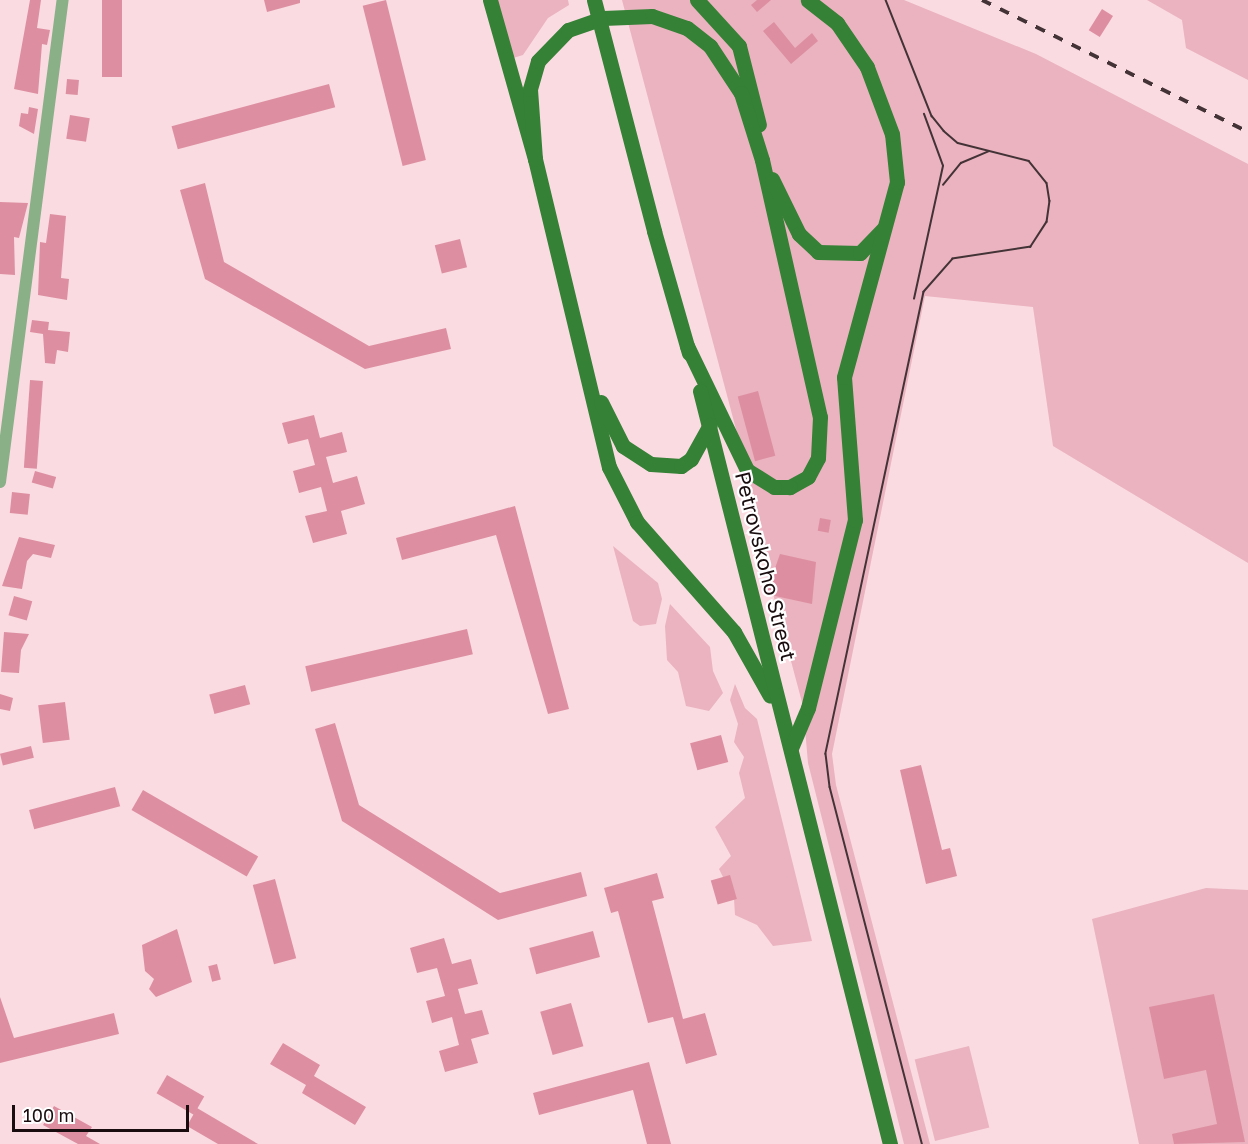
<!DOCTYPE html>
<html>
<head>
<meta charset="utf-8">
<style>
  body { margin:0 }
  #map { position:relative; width:1248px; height:1144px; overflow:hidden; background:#fadbe1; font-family:"Golos Text",sans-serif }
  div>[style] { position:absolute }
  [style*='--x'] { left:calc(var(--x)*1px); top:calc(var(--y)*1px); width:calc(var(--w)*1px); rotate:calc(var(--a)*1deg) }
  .green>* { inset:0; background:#eab3bf; transform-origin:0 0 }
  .building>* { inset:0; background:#dd8fa1; transform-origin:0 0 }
  .minor>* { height:12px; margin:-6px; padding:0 6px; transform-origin:6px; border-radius:6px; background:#8ab088 }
  .major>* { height:15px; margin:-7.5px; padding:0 7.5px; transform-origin:7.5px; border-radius:7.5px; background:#358136 }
  .tram>* { height:1.5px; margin:-0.75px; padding:0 0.75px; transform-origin:0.75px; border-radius:0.75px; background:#433337 }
  .rail>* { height:4px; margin-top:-2px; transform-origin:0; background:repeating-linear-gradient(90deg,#433337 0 10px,transparent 0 20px) }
  .major-bridge>* { height:15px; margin:-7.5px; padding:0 7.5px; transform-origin:7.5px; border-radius:7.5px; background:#358136 }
  span { translate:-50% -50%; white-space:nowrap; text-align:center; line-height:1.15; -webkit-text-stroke:4.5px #fff; paint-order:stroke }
  .street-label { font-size:21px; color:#1a0d10 }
  .scale { position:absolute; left:12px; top:1105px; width:177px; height:27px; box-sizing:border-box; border:3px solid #1a0d10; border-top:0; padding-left:8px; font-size:18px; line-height:21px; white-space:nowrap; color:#1a0d10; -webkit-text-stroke:4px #fff; paint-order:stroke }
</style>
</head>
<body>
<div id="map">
  <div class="green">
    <i style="clip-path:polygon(497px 0,568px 0,569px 5px,548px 18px,523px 55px,513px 58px)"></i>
    <i style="clip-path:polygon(622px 0,904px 0,1036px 54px,1248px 164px,1248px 563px,1053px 446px,1033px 307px,925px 296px,832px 754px,836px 785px,930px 1144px,904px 1144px,808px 763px,803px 706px,745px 489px,741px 448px)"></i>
    <i style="clip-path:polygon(1147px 0,1248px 0,1248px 80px,1186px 48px,1182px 20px)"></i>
    <i style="clip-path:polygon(613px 546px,658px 583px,662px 599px,656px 624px,640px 626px,633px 621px)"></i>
    <i style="clip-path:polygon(670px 604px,710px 647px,713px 671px,723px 693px,709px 711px,686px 706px,678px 672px,667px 660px,665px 626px)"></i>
    <i style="clip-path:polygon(735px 684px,745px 708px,757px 719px,812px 941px,773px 946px,757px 925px,735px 915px,734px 899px,719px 869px,731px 856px,715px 827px,745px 798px,739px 773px,744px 757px,734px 742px,738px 724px,730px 700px)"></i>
    <i style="clip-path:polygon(1206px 888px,1248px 890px,1248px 1144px,1139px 1144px,1092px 919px)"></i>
    <i style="left:969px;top:1046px;width:84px;height:56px;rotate:76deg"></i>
  </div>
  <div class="building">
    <i style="clip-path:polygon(30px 0,41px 0,37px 28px,50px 30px,47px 45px,42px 44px,38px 94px,14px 89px)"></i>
    <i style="left:102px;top:0;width:20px;height:77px"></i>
    <i style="clip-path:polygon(264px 0,300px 0,300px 3px,267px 12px)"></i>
    <i style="left:386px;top:0;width:165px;height:24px;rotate:76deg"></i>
    <i style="clip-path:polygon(757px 0,771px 0,757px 12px,751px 5px)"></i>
    <i style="left:1102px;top:9px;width:13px;height:25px;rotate:32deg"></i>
    <i style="clip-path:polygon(774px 22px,795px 48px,812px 33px,818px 41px,791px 64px,763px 31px)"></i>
    <i style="left:67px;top:79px;width:12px;height:15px;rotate:5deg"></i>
    <i style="left:329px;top:84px;width:24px;height:163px;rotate:75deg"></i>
    <i style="clip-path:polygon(29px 107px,38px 109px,34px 134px,19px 126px,21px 113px,28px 114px)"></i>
    <i style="left:70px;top:115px;width:20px;height:24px;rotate:9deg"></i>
    <i style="clip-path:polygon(205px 183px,224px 262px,369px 346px,446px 328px,451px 349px,365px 369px,205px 279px,180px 190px)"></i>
    <i style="clip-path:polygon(0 202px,28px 203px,19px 238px,14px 237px,15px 275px,0 274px)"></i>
    <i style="clip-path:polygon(50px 214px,66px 216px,61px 278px,69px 279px,67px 300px,38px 295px,40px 242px,46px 243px)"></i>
    <i style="left:460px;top:239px;width:29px;height:26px;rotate:76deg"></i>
    <i style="clip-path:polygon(32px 320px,49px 322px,48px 330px,70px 332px,68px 352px,57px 350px,55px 364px,45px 363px,43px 334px,30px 332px)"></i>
    <i style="left:30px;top:380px;width:13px;height:88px;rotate:4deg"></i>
    <i style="left:758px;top:391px;width:67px;height:21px;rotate:75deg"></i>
    <i style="clip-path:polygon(314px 415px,320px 438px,342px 432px,347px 452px,326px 457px,333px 483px,357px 476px,365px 504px,341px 511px,347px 534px,313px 543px,305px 516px,327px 511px,321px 487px,299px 493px,293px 471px,315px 465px,308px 439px,288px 444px,282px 423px)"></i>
    <i style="left:35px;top:471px;width:22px;height:12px;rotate:16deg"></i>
    <i style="left:12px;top:492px;width:18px;height:21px;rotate:6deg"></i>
    <i style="clip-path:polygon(515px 506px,569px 709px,548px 714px,496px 535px,402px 560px,396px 538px)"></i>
    <i style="left:820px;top:518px;width:11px;height:13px;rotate:10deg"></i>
    <i style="clip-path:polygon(19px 537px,55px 545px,51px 558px,33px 554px,27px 561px,22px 589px,2px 586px)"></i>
    <i style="clip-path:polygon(780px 554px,816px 562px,812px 604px,766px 594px)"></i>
    <i style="left:14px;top:596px;width:19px;height:20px;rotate:16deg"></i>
    <i style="left:467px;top:629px;width:26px;height:166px;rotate:77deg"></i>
    <i style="clip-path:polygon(4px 632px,29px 634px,21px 650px,19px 673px,1px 672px)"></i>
    <i style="left:245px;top:685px;width:20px;height:37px;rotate:75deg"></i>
    <i style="clip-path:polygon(0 694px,13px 698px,10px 711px,0 709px)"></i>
    <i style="left:65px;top:702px;width:38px;height:27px;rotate:83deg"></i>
    <i style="clip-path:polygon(335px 723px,359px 805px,500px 893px,581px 872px,587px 896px,498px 920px,342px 821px,315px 729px)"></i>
    <i style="left:721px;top:735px;width:28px;height:32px;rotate:75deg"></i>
    <i style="left:31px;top:746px;width:12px;height:32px;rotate:76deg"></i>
    <i style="clip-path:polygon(921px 765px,942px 850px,950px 848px,957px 876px,926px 884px,900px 770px)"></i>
    <i style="left:115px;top:787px;width:20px;height:89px;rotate:75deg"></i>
    <i style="left:143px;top:790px;width:133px;height:23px;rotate:30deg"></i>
    <i style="clip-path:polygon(657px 873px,664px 898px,652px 901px,683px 1019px,705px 1013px,717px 1055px,686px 1064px,673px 1017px,648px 1023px,618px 911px,611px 913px,604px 888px)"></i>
    <i style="left:730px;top:875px;width:25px;height:20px;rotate:74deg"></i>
    <i style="left:275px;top:879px;width:82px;height:23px;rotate:75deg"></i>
    <i style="clip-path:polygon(177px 929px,192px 982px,156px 997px,149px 989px,154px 979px,145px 971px,142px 945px)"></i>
    <i style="left:593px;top:931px;width:27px;height:66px;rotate:75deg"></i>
    <i style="clip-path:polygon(444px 938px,452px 964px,471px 959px,478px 984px,458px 989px,465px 1014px,482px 1010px,489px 1034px,471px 1039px,478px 1063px,445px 1072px,439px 1051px,459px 1045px,452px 1017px,432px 1023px,426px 1001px,445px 996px,437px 968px,417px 973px,410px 948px)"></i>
    <i style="left:217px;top:964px;width:16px;height:9px;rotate:76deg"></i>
    <i style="clip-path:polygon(1214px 994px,1245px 1142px,1174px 1144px,1172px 1134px,1217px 1124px,1206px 1070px,1164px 1079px,1149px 1007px)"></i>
    <i style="clip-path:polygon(0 997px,14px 1038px,114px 1013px,119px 1034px,0 1063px)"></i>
    <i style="left:571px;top:1003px;width:45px;height:32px;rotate:74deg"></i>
    <i style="clip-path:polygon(283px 1043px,320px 1065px,314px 1076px,366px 1107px,355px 1125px,302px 1093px,306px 1085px,270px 1064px)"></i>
    <i style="clip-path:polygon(649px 1062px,671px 1144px,647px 1144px,633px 1090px,539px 1115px,533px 1093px)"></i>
    <i style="left:167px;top:1075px;width:43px;height:21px;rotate:30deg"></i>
    <i style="clip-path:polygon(54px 1106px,92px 1127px,86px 1136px,100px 1144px,78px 1144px,43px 1125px)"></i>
    <i style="clip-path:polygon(197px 1108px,258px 1144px,218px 1144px,187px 1126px)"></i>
  </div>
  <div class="minor">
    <i style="--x:0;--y:482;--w:486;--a:-82.6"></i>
  </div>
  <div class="major">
    <i style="--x:490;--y:0;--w:165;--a:74.2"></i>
    <i style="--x:535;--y:159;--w:317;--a:76.5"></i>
    <i style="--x:609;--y:467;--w:62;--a:63"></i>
    <i style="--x:637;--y:522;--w:147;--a:48.6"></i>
    <i style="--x:734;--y:632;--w:73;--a:60.6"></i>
    <i style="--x:697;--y:0;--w:62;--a:47.6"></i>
    <i style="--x:739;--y:46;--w:81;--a:75.8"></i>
    <i style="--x:535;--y:159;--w:70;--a:-94.1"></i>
    <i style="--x:530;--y:89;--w:29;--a:-74"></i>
    <i style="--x:538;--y:61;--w:43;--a:-45.9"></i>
    <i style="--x:568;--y:30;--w:37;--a:-19"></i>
    <i style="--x:603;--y:18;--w:49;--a:-2.3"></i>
    <i style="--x:652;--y:16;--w:37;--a:19"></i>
    <i style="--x:687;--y:28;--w:29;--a:38"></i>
    <i style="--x:710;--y:46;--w:56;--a:56.6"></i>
    <i style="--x:741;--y:93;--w:70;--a:72.6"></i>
    <i style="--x:762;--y:160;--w:263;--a:77.3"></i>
    <i style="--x:820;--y:417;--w:41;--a:92.8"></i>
    <i style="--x:818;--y:458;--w:21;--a:118"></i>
    <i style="--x:808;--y:477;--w:21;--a:151"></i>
    <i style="--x:790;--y:487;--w:16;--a:180"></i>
    <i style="--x:774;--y:487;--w:32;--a:-148"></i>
    <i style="--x:747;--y:470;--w:138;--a:-115.8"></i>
    <i style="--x:772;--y:179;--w:61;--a:63.9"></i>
    <i style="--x:799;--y:234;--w:26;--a:43"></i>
    <i style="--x:818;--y:252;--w:42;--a:1.4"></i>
    <i style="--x:860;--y:253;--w:33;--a:-46"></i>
    <i style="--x:654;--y:231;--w:127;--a:74"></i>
    <i style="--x:700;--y:391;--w:777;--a:75.84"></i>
    <i style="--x:601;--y:402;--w:49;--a:63.4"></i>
    <i style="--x:623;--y:446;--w:33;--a:33"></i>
    <i style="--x:651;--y:464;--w:30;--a:4"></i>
    <i style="--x:681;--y:466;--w:12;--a:-35"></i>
    <i style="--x:691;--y:459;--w:39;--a:-61"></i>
    <i style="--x:791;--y:748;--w:43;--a:-67"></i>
    <i style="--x:808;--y:708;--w:194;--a:-76"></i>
    <i style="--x:855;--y:520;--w:143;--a:-94.4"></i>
    <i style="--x:844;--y:377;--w:202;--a:-74.8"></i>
    <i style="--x:897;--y:182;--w:48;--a:-95.9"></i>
    <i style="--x:892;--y:134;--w:72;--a:-110.5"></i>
    <i style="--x:867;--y:67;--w:53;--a:-124.3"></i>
    <i style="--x:837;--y:23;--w:37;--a:-142"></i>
  </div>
  <div class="tram">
    <i style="--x:886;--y:0;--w:125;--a:68.4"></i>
    <i style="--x:932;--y:116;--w:19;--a:51"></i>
    <i style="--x:944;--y:131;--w:18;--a:41"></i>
    <i style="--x:958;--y:143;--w:73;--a:14.2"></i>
    <i style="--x:1029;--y:161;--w:28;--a:51"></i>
    <i style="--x:1047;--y:183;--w:18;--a:81"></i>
    <i style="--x:1050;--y:201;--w:21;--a:98"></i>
    <i style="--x:1047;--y:222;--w:30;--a:123"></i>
    <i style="--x:1031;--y:247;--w:79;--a:171.3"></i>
    <i style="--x:953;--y:259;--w:44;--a:131.3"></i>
    <i style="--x:924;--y:292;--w:472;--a:102"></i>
    <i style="--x:826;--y:754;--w:33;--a:83"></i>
    <i style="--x:830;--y:787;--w:369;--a:75.5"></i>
    <i style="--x:943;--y:185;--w:28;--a:-51"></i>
    <i style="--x:961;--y:163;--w:30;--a:-23"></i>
    <i style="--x:914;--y:299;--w:136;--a:-77.7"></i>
    <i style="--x:943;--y:166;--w:55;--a:-110.1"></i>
  </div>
  <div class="rail">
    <i style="--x:982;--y:0;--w:297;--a:26.4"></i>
  </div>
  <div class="major-bridge">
    <i style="--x:594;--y:0;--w:239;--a:75.4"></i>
  </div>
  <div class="street-label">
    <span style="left:766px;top:566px;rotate:76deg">Petrovskoho Street</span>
  </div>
  <div class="scale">100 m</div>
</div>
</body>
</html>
